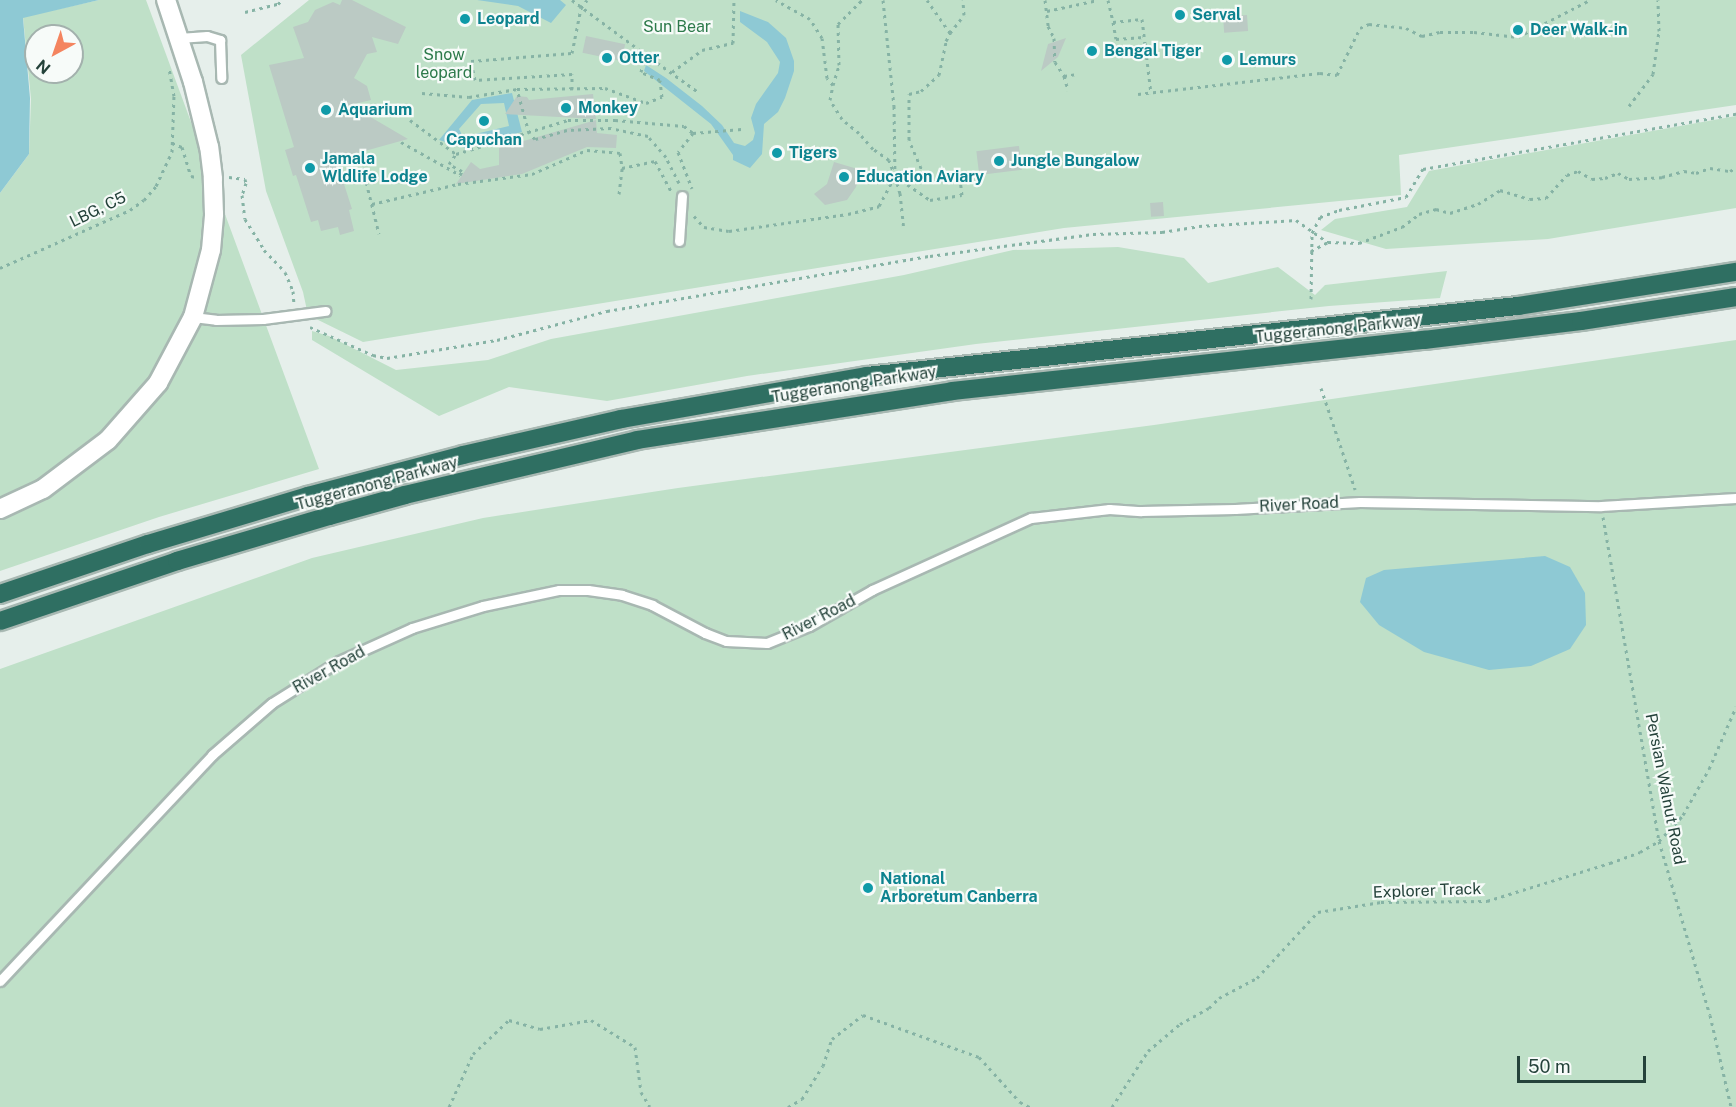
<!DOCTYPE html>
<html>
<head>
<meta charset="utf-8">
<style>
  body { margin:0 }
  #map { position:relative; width:1736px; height:1107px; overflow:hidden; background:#e6efeb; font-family:"Public Sans",sans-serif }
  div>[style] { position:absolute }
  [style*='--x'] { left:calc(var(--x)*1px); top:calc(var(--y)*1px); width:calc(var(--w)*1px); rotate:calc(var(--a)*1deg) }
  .green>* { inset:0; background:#bfe0c8 }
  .water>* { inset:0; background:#8ec9d4 }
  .building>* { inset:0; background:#bbcac4; transform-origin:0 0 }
  .path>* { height:3px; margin-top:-1.5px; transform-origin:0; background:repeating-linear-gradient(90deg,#86b3a5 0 3px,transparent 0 7.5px) }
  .roads { filter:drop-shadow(2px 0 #a8b8b2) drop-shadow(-2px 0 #a8b8b2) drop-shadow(0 2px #a8b8b2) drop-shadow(0 -2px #a8b8b2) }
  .lane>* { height:9px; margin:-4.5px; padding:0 4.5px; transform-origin:4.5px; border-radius:4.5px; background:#fff }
  .secondary>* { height:18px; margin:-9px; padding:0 9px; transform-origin:9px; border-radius:9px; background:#fff }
  .highway>* { height:18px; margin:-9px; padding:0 9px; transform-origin:9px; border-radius:9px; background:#2f6f62 }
  .dots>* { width:16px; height:16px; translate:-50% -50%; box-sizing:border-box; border:3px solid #f7fbf9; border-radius:50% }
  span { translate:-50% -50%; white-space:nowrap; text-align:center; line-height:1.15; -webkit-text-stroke:4.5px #f7fbf9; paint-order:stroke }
  .culture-label { font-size:16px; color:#0d838f; font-weight:700 }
  .left { translate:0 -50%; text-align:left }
  .park-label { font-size:16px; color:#2d7a4b }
  .street-label { font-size:16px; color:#24423a }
  .north { position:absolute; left:24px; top:24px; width:60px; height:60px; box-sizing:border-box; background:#f7fbf9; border:2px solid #a3b1ad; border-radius:50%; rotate:220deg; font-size:16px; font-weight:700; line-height:24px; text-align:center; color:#24423a }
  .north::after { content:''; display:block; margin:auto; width:21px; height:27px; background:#f4845f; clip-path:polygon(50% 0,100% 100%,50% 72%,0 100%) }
  .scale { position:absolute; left:1517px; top:1056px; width:129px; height:27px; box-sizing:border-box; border:3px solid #24423a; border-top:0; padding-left:8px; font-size:18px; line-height:21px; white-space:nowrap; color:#24423a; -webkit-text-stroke:4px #f7fbf9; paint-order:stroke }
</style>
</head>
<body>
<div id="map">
  <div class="green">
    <i style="clip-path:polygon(evenodd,99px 0,146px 0,319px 469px,159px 517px,0 571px,0 193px,29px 154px,31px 99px,23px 17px,99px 0,36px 36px,72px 36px,72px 72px,36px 72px,36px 36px)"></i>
    <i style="clip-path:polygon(309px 0,1736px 0,1736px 105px,1399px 155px,1401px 195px,1064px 228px,363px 342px,308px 315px,303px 292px,266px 191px,241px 55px)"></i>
    <i style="clip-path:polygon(1736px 116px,1736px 208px,1548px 239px,1386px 249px,1321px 230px,1335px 219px,1407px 207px,1429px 171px)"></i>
    <i style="clip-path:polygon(1118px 247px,1184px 258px,1208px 283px,1278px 267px,1315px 295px,1325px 285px,1447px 271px,1440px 298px,1329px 306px,976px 344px,747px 376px,607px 401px,509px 387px,439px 416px,312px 340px,312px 331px,329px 336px,396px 370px,488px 360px,551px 339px,904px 275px,1013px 250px)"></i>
    <i style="clip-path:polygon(1736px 340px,1736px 1107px,0 1107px,0 669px,312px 558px,483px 518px,678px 488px,1154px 425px)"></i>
  </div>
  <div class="water">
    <i style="clip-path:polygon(0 0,99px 0,23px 18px,30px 98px,29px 154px,0 193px)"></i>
    <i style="clip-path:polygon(477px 0,560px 0,566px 5px,551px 23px,518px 6px)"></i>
    <i style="clip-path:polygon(740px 11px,768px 22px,786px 38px,794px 61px,794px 71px,785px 98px,778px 112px,764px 124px,762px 154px,750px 168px,733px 160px,733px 155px,711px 124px,644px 71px,646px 65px,666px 78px,702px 106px,722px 125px,734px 143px,745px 146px,753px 140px,755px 133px,751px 118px,756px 104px,778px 73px,780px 62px,767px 42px,740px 22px)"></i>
    <i style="clip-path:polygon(evenodd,512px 93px,522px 132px,465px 148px,439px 140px,472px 100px,512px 93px,504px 103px,509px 126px,463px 137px,459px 129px,481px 104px,504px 103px)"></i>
    <i style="clip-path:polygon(1545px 556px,1570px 567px,1585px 593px,1586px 625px,1570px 649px,1531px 666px,1489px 670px,1424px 652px,1379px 625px,1360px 602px,1366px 578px,1384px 570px)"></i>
  </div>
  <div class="building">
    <i style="clip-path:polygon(342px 0,352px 0,406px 27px,398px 44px,372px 37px,377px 52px,367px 54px,354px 78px,367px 86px,371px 100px,350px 105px,408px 139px,336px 159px,352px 209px,349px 210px,354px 231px,340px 235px,338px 227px,321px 231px,318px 220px,311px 222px,296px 175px,293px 176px,285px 150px,294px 147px,269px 65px,304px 58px,293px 27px,308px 22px,315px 10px,333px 2px,340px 5px)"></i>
    <i style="left:1247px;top:15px;width:16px;height:24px;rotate:86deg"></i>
    <i style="left:586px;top:36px;width:40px;height:17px;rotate:12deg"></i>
    <i style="clip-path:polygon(1066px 38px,1058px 57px,1041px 71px,1048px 44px)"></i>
    <i style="clip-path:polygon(593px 94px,596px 119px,505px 114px,517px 96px,527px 97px,529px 100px)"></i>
    <i style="clip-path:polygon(596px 120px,597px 133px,617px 135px,616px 148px,587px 147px,522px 174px,456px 184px,471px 162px,480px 169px,499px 165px,499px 148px)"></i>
    <i style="left:1019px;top:146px;width:24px;height:43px;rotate:83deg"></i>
    <i style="clip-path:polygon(834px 162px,861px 170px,856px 187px,847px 200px,825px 205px,814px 194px,827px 184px)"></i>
    <i style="left:1163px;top:202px;width:14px;height:13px;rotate:86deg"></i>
  </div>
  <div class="path">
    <i style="--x:572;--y:0;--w:91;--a:36.5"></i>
    <i style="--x:883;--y:0;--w:107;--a:84.1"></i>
    <i style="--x:894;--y:106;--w:70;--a:89.2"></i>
    <i style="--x:895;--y:176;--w:18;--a:74"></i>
    <i style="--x:900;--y:193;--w:37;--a:84"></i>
    <i style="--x:1045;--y:0;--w:26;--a:83"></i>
    <i style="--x:1048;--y:26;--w:13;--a:63"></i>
    <i style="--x:1054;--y:38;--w:24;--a:88"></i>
    <i style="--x:1055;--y:62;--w:17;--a:57"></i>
    <i style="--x:1064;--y:76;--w:15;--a:74"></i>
    <i style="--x:1108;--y:0;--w:23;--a:77"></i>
    <i style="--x:1113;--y:22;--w:29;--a:-6"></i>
    <i style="--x:1142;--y:19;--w:75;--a:83.1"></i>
    <i style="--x:1047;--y:11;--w:52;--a:-12.2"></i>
    <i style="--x:245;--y:12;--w:34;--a:-14"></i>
    <i style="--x:278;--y:4;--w:6;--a:-45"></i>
    <i style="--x:1113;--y:22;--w:17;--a:80"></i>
    <i style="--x:1116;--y:39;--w:28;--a:-4"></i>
    <i style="--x:950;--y:33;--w:23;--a:-52"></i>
    <i style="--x:964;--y:15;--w:15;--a:-94"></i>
    <i style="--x:672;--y:72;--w:37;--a:-36"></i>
    <i style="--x:702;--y:50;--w:32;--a:-13"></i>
    <i style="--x:733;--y:43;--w:43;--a:-88.7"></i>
    <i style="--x:1064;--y:76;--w:12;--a:-9"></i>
    <i style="--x:833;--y:85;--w:21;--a:-73"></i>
    <i style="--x:839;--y:65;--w:41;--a:-91.4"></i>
    <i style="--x:838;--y:24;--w:34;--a:-45"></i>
    <i style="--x:572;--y:89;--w:15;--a:-90"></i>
    <i style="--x:572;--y:74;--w:97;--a:176.5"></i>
    <i style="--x:475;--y:80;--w:19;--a:-102"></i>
    <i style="--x:471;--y:61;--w:101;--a:-4.5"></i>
    <i style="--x:572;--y:53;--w:46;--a:-78.7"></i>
    <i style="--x:581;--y:8;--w:10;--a:-53"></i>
    <i style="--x:422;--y:93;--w:47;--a:4.9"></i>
    <i style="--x:469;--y:97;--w:49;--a:-9.5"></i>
    <i style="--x:1138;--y:94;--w:183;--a:-6.6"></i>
    <i style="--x:1320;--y:73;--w:17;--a:7"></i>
    <i style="--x:1337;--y:75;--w:52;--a:-63.9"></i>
    <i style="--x:1360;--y:28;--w:10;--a:-24"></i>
    <i style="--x:1369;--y:24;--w:37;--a:6"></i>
    <i style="--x:1406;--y:28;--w:18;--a:27"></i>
    <i style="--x:1422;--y:36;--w:18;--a:-13"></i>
    <i style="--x:1440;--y:32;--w:34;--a:0"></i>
    <i style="--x:1474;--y:32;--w:44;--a:6.5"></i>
    <i style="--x:1518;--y:37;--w:81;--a:-27.2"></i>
    <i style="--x:1629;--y:106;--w:40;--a:-53"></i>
    <i style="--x:1653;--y:74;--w:43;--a:-82.1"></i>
    <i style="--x:1659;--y:31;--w:31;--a:-92"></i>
    <i style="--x:410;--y:120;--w:57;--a:36.5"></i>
    <i style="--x:693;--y:133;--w:49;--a:-4.7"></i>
    <i style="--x:401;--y:142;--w:68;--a:29.2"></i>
    <i style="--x:460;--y:175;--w:4;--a:-63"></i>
    <i style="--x:462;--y:171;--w:15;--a:-152"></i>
    <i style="--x:449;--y:164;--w:12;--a:-55"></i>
    <i style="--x:456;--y:154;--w:117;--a:-16.9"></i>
    <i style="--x:568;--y:120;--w:47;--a:0"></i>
    <i style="--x:615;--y:120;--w:69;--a:5"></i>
    <i style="--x:684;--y:126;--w:11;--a:38"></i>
    <i style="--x:693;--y:133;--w:24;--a:128"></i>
    <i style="--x:678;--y:152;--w:39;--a:69"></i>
    <i style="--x:172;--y:143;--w:11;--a:22"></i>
    <i style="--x:182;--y:147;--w:30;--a:73"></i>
    <i style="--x:191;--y:176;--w:5;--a:11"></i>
    <i style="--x:359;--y:153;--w:83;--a:76.1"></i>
    <i style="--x:895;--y:176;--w:42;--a:34.4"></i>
    <i style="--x:930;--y:200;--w:32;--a:-9"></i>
    <i style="--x:962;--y:195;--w:16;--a:-97"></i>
    <i style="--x:960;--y:179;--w:33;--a:175"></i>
    <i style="--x:927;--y:182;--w:46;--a:-113.2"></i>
    <i style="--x:909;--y:140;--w:46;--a:-90"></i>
    <i style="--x:909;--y:94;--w:12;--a:-14"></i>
    <i style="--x:921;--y:91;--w:24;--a:-42"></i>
    <i style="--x:939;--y:75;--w:35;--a:-78"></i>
    <i style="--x:946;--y:41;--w:9;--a:-63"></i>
    <i style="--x:950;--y:33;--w:40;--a:-124.9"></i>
    <i style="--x:229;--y:177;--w:16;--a:7"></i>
    <i style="--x:245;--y:179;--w:4;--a:76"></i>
    <i style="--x:246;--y:183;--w:13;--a:108"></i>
    <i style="--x:242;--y:195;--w:24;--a:83"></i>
    <i style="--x:245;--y:219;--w:36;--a:58"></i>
    <i style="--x:264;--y:250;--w:30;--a:46"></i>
    <i style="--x:285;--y:272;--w:21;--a:67"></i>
    <i style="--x:293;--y:291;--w:13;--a:86"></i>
    <i style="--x:679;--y:183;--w:29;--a:-117"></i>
    <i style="--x:666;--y:157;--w:28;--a:-131"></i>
    <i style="--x:648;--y:136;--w:38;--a:-168"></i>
    <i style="--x:611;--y:128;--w:44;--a:177.4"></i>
    <i style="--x:567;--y:130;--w:33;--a:164"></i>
    <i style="--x:535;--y:139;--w:8;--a:-135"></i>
    <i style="--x:529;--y:133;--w:46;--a:-105.3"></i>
    <i style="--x:517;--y:89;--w:88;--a:-0.7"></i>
    <i style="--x:605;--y:88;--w:44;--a:20.1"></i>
    <i style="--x:646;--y:103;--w:17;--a:-21"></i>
    <i style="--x:662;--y:97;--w:17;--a:-97"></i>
    <i style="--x:660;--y:80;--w:21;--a:-157"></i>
    <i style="--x:641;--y:72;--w:18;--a:-77"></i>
    <i style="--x:645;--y:54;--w:65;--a:35.6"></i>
    <i style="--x:619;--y:194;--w:26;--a:-83"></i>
    <i style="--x:622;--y:168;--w:34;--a:-12"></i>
    <i style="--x:655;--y:161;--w:34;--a:62"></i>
    <i style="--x:372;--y:204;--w:88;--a:-13.1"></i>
    <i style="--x:458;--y:184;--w:75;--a:-7.7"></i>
    <i style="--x:532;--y:174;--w:60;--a:-23.6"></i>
    <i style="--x:587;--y:150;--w:33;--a:5"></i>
    <i style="--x:620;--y:153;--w:15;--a:82"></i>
    <i style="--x:694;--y:216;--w:15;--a:48"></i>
    <i style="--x:704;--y:227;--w:25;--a:9"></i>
    <i style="--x:729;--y:231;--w:120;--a:-8.1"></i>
    <i style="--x:848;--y:214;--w:32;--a:-14"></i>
    <i style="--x:879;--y:206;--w:34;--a:-62"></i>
    <i style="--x:895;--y:176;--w:17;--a:-111"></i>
    <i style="--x:889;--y:160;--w:19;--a:-145"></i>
    <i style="--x:873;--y:149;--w:21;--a:-131"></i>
    <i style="--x:859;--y:133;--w:22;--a:-141"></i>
    <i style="--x:842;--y:119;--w:22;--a:-122"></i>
    <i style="--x:830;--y:100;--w:15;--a:-79"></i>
    <i style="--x:833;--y:85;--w:9;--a:-131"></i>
    <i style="--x:827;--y:78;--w:40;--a:-97.1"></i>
    <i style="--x:822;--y:38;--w:22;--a:-122"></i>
    <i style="--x:810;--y:19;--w:39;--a:-151"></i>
    <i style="--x:1311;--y:251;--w:19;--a:-28"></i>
    <i style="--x:0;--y:268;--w:142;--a:-24"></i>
    <i style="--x:130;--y:210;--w:17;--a:-36"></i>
    <i style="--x:144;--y:200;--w:18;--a:-49"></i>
    <i style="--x:156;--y:186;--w:38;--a:-65"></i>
    <i style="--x:172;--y:152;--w:56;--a:-88"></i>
    <i style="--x:174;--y:96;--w:27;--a:-100"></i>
    <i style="--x:1311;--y:299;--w:66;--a:-89.1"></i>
    <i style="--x:1312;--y:233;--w:18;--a:-63"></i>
    <i style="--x:1320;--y:217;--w:20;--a:-20"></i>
    <i style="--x:1339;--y:210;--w:68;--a:-11"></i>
    <i style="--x:1406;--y:197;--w:33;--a:-59"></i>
    <i style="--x:1423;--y:169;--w:318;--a:-10"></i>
    <i style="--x:310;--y:327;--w:69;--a:24"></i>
    <i style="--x:373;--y:355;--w:14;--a:12"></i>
    <i style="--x:387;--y:358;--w:111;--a:-9.3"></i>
    <i style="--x:497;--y:340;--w:114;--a:-14.8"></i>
    <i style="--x:607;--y:311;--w:328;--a:-9.7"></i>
    <i style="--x:930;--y:256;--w:164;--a:-7.7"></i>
    <i style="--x:1093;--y:234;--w:69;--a:-1.7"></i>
    <i style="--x:1162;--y:232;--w:37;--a:-9"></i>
    <i style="--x:1199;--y:226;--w:97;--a:-3.5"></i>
    <i style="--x:1296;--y:220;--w:39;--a:35"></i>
    <i style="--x:1328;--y:242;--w:31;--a:2"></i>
    <i style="--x:1359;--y:243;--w:46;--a:-20.4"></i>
    <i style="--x:1402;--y:227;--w:21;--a:-37"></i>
    <i style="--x:1419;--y:214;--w:18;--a:-16"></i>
    <i style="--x:1436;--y:209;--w:15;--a:16"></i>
    <i style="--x:1450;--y:213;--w:29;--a:-18"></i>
    <i style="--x:1478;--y:204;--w:26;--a:-32"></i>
    <i style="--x:1500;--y:190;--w:31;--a:17"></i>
    <i style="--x:1530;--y:199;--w:16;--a:-4"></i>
    <i style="--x:1546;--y:198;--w:31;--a:-48"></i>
    <i style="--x:1567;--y:175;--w:12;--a:-20"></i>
    <i style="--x:1578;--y:171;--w:16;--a:30"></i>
    <i style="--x:1592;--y:179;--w:13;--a:-4"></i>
    <i style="--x:1605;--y:178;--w:14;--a:-21"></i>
    <i style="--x:1618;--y:173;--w:13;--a:29"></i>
    <i style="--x:1629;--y:179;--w:33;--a:-3"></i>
    <i style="--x:1662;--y:177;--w:23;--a:-15"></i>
    <i style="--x:1684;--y:171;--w:12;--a:9"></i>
    <i style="--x:1696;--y:173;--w:15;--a:-20"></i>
    <i style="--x:1710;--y:168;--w:20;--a:9"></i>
    <i style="--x:1730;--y:171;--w:7;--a:-27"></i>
    <i style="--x:1321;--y:388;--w:107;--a:71.4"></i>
    <i style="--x:1603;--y:517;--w:329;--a:80.2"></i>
    <i style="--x:1659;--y:841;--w:181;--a:73.7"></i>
    <i style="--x:1710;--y:1015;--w:94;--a:77.1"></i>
    <i style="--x:449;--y:1107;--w:58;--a:-65.6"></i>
    <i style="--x:473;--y:1054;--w:50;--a:-43.4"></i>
    <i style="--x:509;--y:1020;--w:32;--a:16"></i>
    <i style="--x:540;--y:1029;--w:52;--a:-10"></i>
    <i style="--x:591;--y:1020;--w:52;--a:31.5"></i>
    <i style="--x:635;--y:1047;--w:45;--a:82.4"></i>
    <i style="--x:641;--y:1092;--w:17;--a:59"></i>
    <i style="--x:788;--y:1107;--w:16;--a:-30"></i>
    <i style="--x:802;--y:1099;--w:39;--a:-58"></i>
    <i style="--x:823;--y:1066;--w:28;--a:-72"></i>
    <i style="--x:832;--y:1039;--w:39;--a:-38"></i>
    <i style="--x:863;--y:1015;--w:123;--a:19.9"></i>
    <i style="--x:979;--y:1057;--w:61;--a:47.7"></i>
    <i style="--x:1020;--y:1102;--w:11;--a:27"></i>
    <i style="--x:1112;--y:1107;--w:67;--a:-57.3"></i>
    <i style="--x:1148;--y:1051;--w:42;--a:-40.2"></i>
    <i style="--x:1180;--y:1024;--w:33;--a:-29"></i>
    <i style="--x:1209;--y:1008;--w:14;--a:-45"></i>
    <i style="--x:1219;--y:998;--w:43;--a:-27.8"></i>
    <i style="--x:1257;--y:978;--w:90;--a:-47.3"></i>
    <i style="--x:1318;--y:912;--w:64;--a:-9"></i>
    <i style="--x:1381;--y:902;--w:106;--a:-0.5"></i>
    <i style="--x:1487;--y:901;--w:129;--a:-17.2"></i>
    <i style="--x:1610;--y:863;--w:32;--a:-20"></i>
    <i style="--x:1640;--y:852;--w:22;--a:-30"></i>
    <i style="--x:1659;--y:841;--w:35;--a:-47"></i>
    <i style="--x:1683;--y:815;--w:53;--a:-60.5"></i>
    <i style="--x:1709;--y:769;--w:68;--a:-66.5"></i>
  </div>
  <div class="roads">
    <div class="lane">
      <i style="--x:179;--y:38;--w:28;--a:-4"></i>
      <i style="--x:207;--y:36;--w:14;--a:17"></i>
      <i style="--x:220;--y:40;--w:38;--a:88"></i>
      <i style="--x:679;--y:241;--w:45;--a:-86.2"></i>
      <i style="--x:193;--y:317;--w:23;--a:7"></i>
      <i style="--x:216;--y:320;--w:47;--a:-1.2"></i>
      <i style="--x:263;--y:319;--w:63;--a:-7.4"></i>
      <i style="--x:0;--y:981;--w:310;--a:-46.8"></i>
      <i style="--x:212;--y:755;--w:79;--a:-40.9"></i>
      <i style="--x:272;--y:703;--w:79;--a:-32.1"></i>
      <i style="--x:339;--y:661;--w:80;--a:-24.3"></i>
      <i style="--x:412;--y:628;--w:74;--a:-17.2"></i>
      <i style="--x:483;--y:606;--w:78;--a:-11.9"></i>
      <i style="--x:559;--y:590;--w:29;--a:0"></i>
      <i style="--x:588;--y:590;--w:34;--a:8"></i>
      <i style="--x:622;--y:595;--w:32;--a:18"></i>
      <i style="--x:652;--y:605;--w:60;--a:27.8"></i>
      <i style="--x:705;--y:633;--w:22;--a:21"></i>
      <i style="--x:726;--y:641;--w:41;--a:2.8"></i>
      <i style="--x:767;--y:643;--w:45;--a:-22"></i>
      <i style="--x:809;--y:626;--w:73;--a:-29.7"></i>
      <i style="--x:872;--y:590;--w:175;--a:-24.4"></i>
      <i style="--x:1031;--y:518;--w:79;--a:-6.6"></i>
      <i style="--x:1109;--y:509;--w:32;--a:4"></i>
      <i style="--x:1141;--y:511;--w:94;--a:-1.2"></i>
      <i style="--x:1235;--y:509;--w:125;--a:-3.2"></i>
      <i style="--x:1360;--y:502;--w:241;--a:1"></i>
      <i style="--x:1601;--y:506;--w:135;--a:-3.4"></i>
    </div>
    <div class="secondary">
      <i style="--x:0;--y:509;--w:47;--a:-24.9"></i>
      <i style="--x:43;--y:489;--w:81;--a:-37"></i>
      <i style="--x:108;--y:440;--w:76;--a:-48.7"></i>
      <i style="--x:158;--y:383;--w:75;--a:-62.1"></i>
      <i style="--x:193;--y:317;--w:69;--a:-75"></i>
      <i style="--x:211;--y:250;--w:36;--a:-85"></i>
      <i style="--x:214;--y:214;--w:36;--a:-92"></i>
      <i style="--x:213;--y:178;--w:31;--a:-97"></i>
      <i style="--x:209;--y:147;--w:67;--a:-103.8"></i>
      <i style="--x:193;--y:82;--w:86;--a:-108.2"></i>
    </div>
    <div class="highway">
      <i style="--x:0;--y:594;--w:156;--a:-18.7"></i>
      <i style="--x:148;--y:544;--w:167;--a:-16.7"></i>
      <i style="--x:308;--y:496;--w:160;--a:-14.8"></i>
      <i style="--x:463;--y:455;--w:162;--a:-12.8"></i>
      <i style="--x:621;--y:419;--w:250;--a:-9.9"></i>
      <i style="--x:867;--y:376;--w:655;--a:-6.14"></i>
      <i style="--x:1518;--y:306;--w:221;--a:-8.9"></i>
      <i style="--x:0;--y:621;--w:187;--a:-18.7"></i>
      <i style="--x:177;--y:561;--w:159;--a:-16.5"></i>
      <i style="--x:329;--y:516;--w:79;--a:-15.4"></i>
      <i style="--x:405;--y:495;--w:238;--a:-13.3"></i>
      <i style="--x:637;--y:440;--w:319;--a:-8.8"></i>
      <i style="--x:952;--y:391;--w:475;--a:-6.2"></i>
      <i style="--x:1424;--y:340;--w:158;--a:-6.9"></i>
      <i style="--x:1581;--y:321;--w:157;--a:-8.8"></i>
    </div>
  </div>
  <div class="dots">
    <i style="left:1180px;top:15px;background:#0f9aa8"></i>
    <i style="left:465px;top:19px;background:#0f9aa8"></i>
    <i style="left:1518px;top:30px;background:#0f9aa8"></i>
    <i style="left:1092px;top:51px;background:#0f9aa8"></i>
    <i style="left:607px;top:58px;background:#0f9aa8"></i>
    <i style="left:1227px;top:60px;background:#0f9aa8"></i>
    <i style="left:566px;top:108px;background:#0f9aa8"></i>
    <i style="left:326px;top:110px;background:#0f9aa8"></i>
    <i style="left:484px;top:121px;background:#0f9aa8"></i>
    <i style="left:777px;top:153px;background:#0f9aa8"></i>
    <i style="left:999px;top:161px;background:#0f9aa8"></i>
    <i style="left:310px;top:168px;background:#0f9aa8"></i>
    <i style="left:844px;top:177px;background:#0f9aa8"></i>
    <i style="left:868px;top:888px;background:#0f9aa8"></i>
  </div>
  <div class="culture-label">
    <span class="left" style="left:1192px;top:15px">Serval</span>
    <span class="left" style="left:477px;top:19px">Leopard</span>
    <span class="left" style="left:1530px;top:30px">Deer Walk-in</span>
    <span class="left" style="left:1104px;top:51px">Bengal Tiger</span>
    <span class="left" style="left:619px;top:58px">Otter</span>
    <span class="left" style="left:1239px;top:60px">Lemurs</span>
    <span class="left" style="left:578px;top:108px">Monkey</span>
    <span class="left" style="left:338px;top:110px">Aquarium</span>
    <span style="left:484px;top:140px">Capuchan</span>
    <span class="left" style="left:789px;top:153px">Tigers</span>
    <span class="left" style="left:322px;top:168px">Jamala<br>Wldlife Lodge</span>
    <span class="left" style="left:1011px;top:161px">Jungle Bungalow</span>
    <span class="left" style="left:856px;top:177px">Education Aviary</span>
    <span class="left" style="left:880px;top:888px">National<br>Arboretum Canberra</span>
  </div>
  <div class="park-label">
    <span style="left:677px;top:27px">Sun Bear</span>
    <span style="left:444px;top:64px">Snow<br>leopard</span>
  </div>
  <div class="street-label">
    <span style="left:98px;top:210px;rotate:-26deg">LBG, C5</span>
    <span style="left:1338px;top:329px;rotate:-6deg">Tuggeranong Parkway</span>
    <span style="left:854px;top:385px;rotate:-9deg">Tuggeranong Parkway</span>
    <span style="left:377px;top:484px;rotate:-15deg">Tuggeranong Parkway</span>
    <span style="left:1299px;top:505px;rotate:-3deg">River Road</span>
    <span style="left:819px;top:618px;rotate:-27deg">River Road</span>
    <span style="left:329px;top:670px;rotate:-29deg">River Road</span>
    <span style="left:1665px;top:789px;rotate:79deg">Persian Walnut Road</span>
    <span style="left:1427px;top:891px;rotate:-2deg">Explorer Track</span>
  </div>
  <div class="north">N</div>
  <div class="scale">50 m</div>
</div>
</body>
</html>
